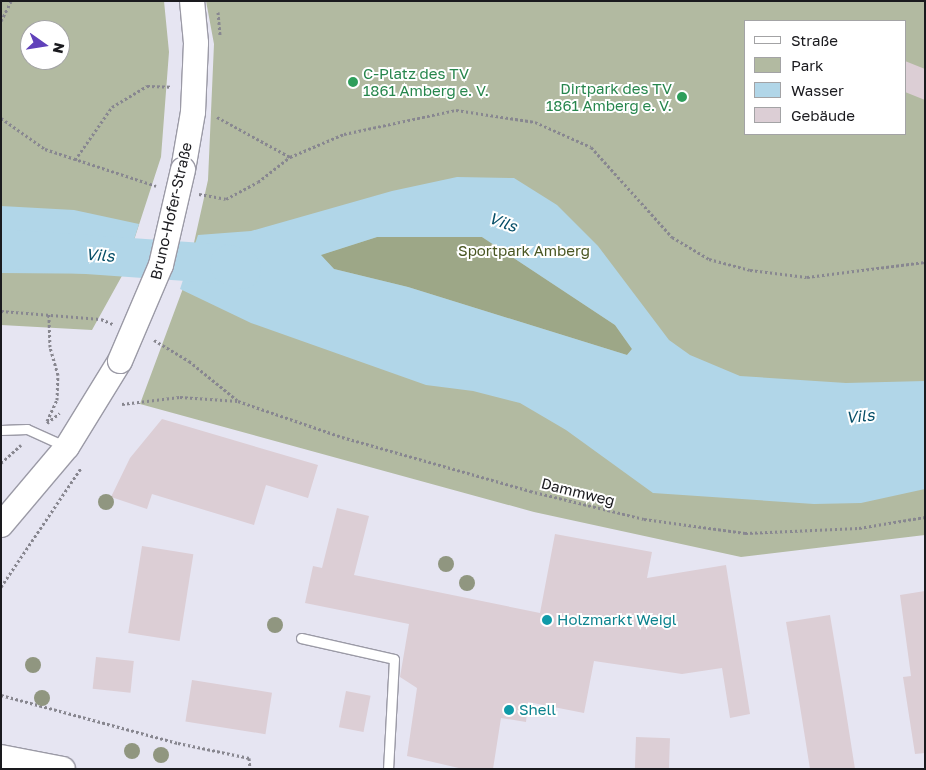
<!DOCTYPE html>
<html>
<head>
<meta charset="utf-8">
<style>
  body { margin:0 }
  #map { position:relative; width:926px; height:770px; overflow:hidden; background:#e6e5f2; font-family:"Golos Text",sans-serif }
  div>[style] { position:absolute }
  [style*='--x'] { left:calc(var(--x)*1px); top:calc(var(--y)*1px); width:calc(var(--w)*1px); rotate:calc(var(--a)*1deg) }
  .green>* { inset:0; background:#b2baa1 }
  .forest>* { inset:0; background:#9da787 }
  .water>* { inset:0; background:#b1d6e8 }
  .river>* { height:39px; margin:-19.5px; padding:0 19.5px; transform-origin:19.5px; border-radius:19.5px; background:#b1d6e8 }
  .building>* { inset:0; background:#dcced5; transform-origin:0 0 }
  .path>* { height:3px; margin-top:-1.5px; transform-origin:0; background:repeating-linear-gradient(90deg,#888790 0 2.5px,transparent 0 5px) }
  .roads { filter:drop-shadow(1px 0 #9b9aa6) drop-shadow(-1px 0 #9b9aa6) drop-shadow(0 1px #9b9aa6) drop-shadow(0 -1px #9b9aa6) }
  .lane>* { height:9px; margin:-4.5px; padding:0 4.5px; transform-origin:4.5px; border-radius:4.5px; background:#fff }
  .secondary>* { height:24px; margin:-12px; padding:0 12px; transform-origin:12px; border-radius:12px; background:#fff }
  .bridges { filter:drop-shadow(1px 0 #9b9aa6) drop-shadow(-1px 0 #9b9aa6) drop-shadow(0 1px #9b9aa6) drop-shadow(0 -1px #9b9aa6) }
  .secondary-bridge>* { height:24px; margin:-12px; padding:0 12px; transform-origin:12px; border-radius:12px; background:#fff }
  .trees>* { width:16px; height:16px; margin:-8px; border-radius:50%; background:#909680 }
  .dots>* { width:14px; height:14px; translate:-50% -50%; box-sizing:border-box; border:2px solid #fff; border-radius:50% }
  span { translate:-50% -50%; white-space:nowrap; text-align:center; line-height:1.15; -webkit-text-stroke:4px #fff; paint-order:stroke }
  .leisure-label { font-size:15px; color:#27864d }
  .left { translate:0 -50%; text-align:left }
  .right { translate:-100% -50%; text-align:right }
  .street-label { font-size:15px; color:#1a1a1e }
  .park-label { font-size:15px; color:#495622 }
  .culture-label { font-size:15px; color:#0d838f }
  .water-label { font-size:16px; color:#074f68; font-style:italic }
  .frame { position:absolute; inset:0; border:2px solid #1a1a1e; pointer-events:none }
  .legend { position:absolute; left:744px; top:20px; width:162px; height:115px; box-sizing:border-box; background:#fff; border:1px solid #a3a3a5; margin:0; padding:6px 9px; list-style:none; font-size:15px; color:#1a1a1e }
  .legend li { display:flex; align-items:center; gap:10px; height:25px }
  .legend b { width:25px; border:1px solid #a3a3a5 }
  .north { position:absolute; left:20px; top:20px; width:50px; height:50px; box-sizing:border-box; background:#fff; border:1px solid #a3a3a5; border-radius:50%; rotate:103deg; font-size:14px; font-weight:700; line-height:20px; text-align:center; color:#1a1a1e }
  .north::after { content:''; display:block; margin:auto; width:18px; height:22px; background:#6041ba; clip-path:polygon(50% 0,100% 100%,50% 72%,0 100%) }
</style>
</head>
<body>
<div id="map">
  <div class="green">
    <i style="clip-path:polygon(evenodd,1px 1px,164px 1px,169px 52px,161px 157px,123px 274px,92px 330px,1px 325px,1px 1px,30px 30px,60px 30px,60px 60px,30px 60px,30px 30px)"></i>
    <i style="clip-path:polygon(evenodd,206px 1px,925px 1px,925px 535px,741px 557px,534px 512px,140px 404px,185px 283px,208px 180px,214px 44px,206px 1px,745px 21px,905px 21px,905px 134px,745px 134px,745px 21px)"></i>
  </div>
  <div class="forest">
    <i style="clip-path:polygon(377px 237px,482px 237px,615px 325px,632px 349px,627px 355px,408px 287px,334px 269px,320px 255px)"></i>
  </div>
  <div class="water">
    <i style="clip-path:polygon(evenodd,457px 177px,514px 178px,557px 205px,598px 246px,669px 340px,690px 355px,740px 376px,846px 383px,925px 381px,925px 489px,861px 503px,814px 504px,653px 493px,566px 430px,520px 403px,473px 391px,426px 385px,251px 323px,180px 289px,198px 235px,251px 231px,392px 191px,457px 177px,377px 237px,482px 237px,615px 325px,632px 349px,627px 355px,408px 287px,334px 269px,321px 255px,377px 237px)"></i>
    <i style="clip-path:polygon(1px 206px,74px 210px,139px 224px,123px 274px,1px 273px)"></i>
  </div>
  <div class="river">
    <i style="--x:1;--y:248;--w:229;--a:4"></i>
    <i style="--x:229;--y:264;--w:13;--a:23"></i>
  </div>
  <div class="building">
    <i style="clip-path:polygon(905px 61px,925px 69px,925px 100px,905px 92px)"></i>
    <i style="clip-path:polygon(162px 419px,318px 465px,308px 498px,266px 485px,254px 525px,152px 494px,147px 509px,111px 497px,130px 458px)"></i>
    <i style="clip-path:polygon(337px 508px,369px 516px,354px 575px,540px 613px,555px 534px,652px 552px,647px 578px,726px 565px,750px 714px,730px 718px,722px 668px,682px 674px,594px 661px,584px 713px,528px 702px,526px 722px,501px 718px,493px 769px,463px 769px,407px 756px,417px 688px,400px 677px,409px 624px,305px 603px,313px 566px,322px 568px)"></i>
    <i style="left:142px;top:546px;width:52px;height:88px;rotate:9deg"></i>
    <i style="clip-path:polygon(925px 591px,925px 753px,915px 754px,903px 677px,911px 676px,900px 595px)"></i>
    <i style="clip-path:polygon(830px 615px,843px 693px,855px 769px,810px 769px,799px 700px,786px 622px)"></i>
    <i style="left:96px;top:657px;width:38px;height:32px;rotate:6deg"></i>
    <i style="left:192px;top:680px;width:81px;height:42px;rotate:9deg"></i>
    <i style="left:346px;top:691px;width:25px;height:37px;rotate:11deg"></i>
    <i style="left:636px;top:737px;width:34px;height:32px;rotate:2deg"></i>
  </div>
  <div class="path">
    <i style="--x:218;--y:12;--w:23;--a:85"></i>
    <i style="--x:1;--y:21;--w:22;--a:-63"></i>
    <i style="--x:217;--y:117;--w:83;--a:28.7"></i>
    <i style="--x:1;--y:118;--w:54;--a:35.2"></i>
    <i style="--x:45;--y:149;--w:117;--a:18.4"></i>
    <i style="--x:75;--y:160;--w:65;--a:-55.1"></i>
    <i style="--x:112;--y:107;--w:41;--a:-31"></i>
    <i style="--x:147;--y:86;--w:25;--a:2"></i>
    <i style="--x:199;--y:194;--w:27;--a:10"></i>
    <i style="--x:226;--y:199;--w:36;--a:-28"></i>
    <i style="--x:258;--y:182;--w:41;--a:-38"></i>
    <i style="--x:290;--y:157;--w:59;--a:-23.1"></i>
    <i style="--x:344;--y:134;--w:115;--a:-12.1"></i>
    <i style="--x:456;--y:110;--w:80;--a:8.6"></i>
    <i style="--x:535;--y:122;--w:61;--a:24.1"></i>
    <i style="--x:591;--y:147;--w:121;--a:48"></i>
    <i style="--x:672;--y:237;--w:43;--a:30.7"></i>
    <i style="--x:709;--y:259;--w:42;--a:15"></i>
    <i style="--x:750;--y:270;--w:57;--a:7"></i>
    <i style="--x:807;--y:277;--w:119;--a:-7.2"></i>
    <i style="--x:1;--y:311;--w:100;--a:4.6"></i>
    <i style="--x:101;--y:319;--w:13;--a:23"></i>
    <i style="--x:154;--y:340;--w:41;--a:31"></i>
    <i style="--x:189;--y:361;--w:62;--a:39.1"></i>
    <i style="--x:122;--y:404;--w:58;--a:-6.9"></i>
    <i style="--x:180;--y:397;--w:58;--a:3.9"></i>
    <i style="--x:238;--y:401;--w:110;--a:19.1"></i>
    <i style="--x:342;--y:437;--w:196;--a:16"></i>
    <i style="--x:530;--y:491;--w:117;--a:13.8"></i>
    <i style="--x:644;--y:519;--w:102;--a:7.9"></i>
    <i style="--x:745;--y:533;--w:114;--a:-2.5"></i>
    <i style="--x:859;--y:528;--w:67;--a:-9.5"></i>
    <i style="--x:47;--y:421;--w:23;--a:-65"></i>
    <i style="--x:57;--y:400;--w:25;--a:-88"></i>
    <i style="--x:58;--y:375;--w:29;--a:-106"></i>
    <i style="--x:50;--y:347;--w:33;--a:-92"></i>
    <i style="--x:47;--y:423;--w:16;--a:-38"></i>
    <i style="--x:1;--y:463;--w:27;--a:-42"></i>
    <i style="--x:1;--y:587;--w:143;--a:-56.1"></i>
    <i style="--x:1;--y:695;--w:183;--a:15.2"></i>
    <i style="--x:178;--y:743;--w:73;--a:11.9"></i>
    <i style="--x:249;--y:758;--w:11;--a:85"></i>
  </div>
  <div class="roads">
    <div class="lane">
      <i style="--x:1;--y:430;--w:26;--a:-2"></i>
      <i style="--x:27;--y:429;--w:44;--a:24.2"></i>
      <i style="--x:301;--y:638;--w:95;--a:12.7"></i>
      <i style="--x:394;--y:659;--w:110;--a:93.1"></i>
    </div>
    <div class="secondary">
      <i style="--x:183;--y:170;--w:59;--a:-80.2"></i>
      <i style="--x:193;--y:112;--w:69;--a:-87.5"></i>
      <i style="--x:196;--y:43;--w:42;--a:-95.4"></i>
      <i style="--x:1;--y:525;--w:102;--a:-49.8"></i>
      <i style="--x:67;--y:447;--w:101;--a:-58.4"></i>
      <i style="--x:1;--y:757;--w:63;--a:11"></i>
    </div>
  </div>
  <div class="bridges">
    <div class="secondary-bridge">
      <i style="--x:120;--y:361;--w:104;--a:-66.9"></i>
      <i style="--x:161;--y:265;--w:98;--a:-77"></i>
    </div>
  </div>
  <div class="trees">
    <i style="left:106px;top:502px"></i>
    <i style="left:446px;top:564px"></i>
    <i style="left:467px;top:583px"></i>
    <i style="left:275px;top:625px"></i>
    <i style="left:33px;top:665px"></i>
    <i style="left:42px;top:698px"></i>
    <i style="left:132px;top:751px"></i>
    <i style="left:161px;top:755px"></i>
  </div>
  <div class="dots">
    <i style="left:353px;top:82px;background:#2e9e5b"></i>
    <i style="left:682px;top:97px;background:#2e9e5b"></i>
    <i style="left:547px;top:620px;background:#0f9aa8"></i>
    <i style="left:509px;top:710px;background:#0f9aa8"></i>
  </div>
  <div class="leisure-label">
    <span class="left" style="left:363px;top:82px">C-Platz des TV<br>1861 Amberg e. V.</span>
    <span class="right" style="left:672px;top:97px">Dirtpark des TV<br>1861 Amberg e. V.</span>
  </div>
  <div class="street-label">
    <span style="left:171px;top:211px;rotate:-77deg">Bruno-Hofer-Straße</span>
    <span style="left:578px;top:492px;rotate:14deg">Dammweg</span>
  </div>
  <div class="park-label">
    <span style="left:524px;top:251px">Sportpark Amberg</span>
  </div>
  <div class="culture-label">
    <span class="left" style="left:557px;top:620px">Holzmarkt Weigl</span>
    <span class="left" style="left:519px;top:710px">Shell</span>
  </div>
  <div class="water-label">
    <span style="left:503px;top:222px;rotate:20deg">Vils</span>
    <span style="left:100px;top:255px;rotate:4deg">Vils</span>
    <span style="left:860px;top:416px;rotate:-6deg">Vils</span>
  </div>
  <div class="frame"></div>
  <ul class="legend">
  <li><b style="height:6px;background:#fff"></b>Straße</li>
  <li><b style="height:14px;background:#b2baa1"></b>Park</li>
  <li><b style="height:14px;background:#b1d6e8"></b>Wasser</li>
  <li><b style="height:14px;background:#dcced5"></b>Gebäude</li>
  </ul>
  <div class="north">N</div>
</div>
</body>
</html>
